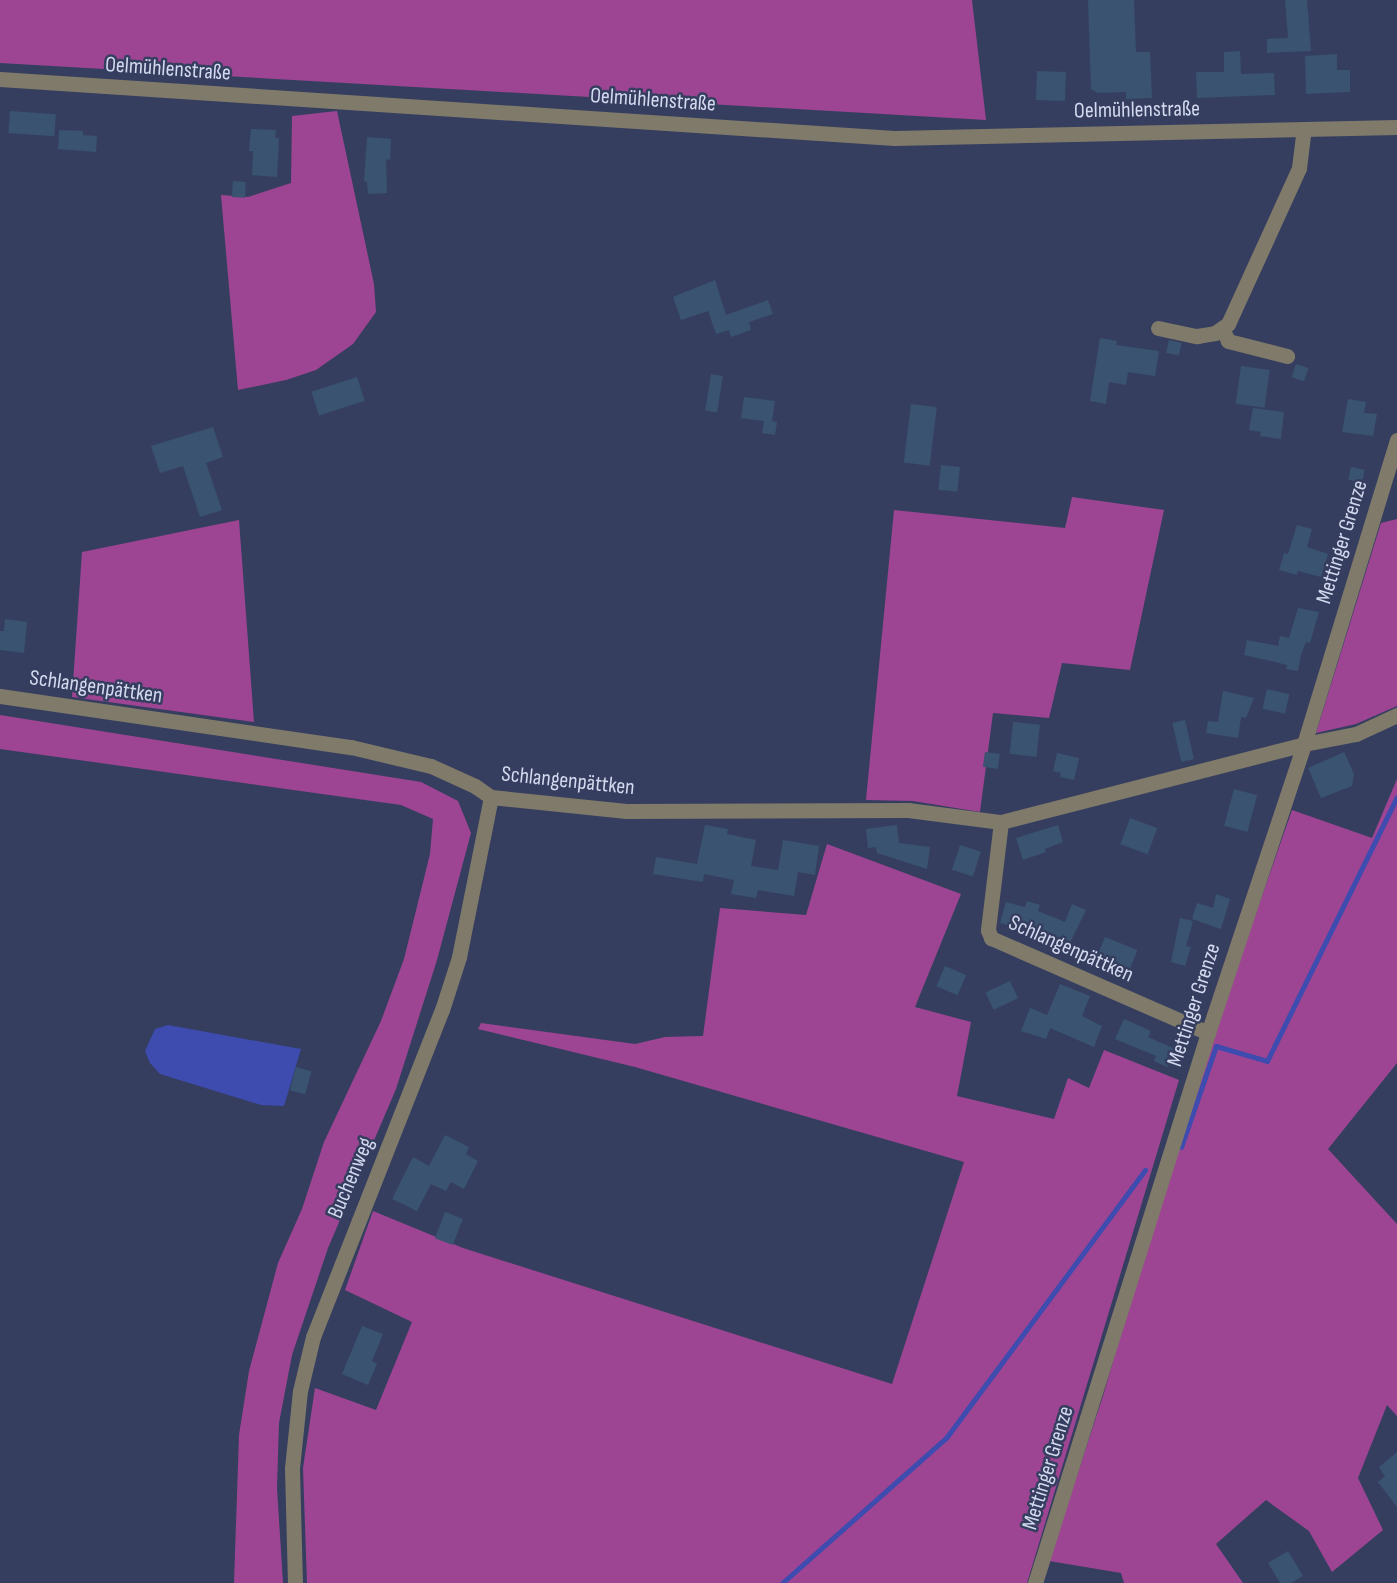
<!DOCTYPE html>
<html>
<head>
<meta charset="utf-8">
<style>
  body { margin:0 }
  #map { position:relative; width:1397px; height:1583px; overflow:hidden; background:#363e60; font-family:"Sofia Sans Condensed",sans-serif }
  div>[style] { position:absolute }
  [style*='--x'] { left:calc(var(--x)*1px); top:calc(var(--y)*1px); width:calc(var(--w)*1px); rotate:calc(var(--a)*1deg) }
  .green>* { inset:0; background:#9d4592 }
  .water>* { inset:0; background:#3e4baf }
  .stream>* { height:5px; margin:-2.5px; padding:0 2.5px; transform-origin:2.5px; border-radius:2.5px; background:#3e4baf }
  .building>* { inset:0; background:#395371; transform-origin:0 0 }
  .minor>* { height:15px; margin:-7.5px; padding:0 7.5px; transform-origin:7.5px; border-radius:7.5px; background:#7f7a69 }
  span { translate:-50% -50%; white-space:nowrap; text-align:center; line-height:1.15; -webkit-text-stroke:5px #363e60; paint-order:stroke }
  .street-label { font-size:22px; color:#d3d9ee }
</style>
</head>
<body>
<div id="map">
  <div class="green">
    <i style="clip-path:polygon(0 0,972px 0,986px 120px,0 63px)"></i>
    <i style="clip-path:polygon(337px 111px,374px 284px,376px 312px,353px 344px,316px 370px,286px 380px,238px 390px,221px 195px,248px 197px,291px 183px,292px 116px)"></i>
    <i style="clip-path:polygon(1072px 497px,1164px 510px,1130px 670px,1062px 663px,1049px 718px,993px 713px,980px 812px,913px 801px,866px 800px,894px 510px,1065px 528px)"></i>
    <i style="clip-path:polygon(1397px 519px,1397px 706px,1356px 724px,1316px 733px,1381px 523px)"></i>
    <i style="clip-path:polygon(239px 520px,254px 722px,72px 697px,82px 552px)"></i>
    <i style="clip-path:polygon(0 715px,421px 782px,458px 801px,471px 833px,437px 960px,396px 1089px,328px 1248px,292px 1355px,279px 1423px,277px 1488px,283px 1583px,234px 1583px,239px 1435px,249px 1371px,278px 1263px,302px 1209px,324px 1142px,381px 1021px,404px 959px,430px 854px,433px 819px,401px 805px,0 749px)"></i>
    <i style="clip-path:polygon(1397px 779px,1397px 1063px,1328px 1149px,1397px 1224px,1397px 1416px,1387px 1405px,1358px 1478px,1383px 1530px,1332px 1572px,1309px 1531px,1266px 1500px,1216px 1544px,1243px 1583px,1124px 1583px,1121px 1573px,1049px 1561px,1103px 1396px,1180px 1131px,1292px 810px,1372px 838px)"></i>
    <i style="clip-path:polygon(827px 844px,961px 894px,915px 1007px,971px 1022px,957px 1096px,1054px 1119px,1068px 1078px,1089px 1088px,1104px 1050px,1179px 1080px,1027px 1583px,307px 1583px,303px 1468px,315px 1388px,376px 1410px,412px 1322px,345px 1290px,373px 1211px,463px 1248px,892px 1384px,964px 1162px,635px 1067px,478px 1029px,481px 1023px,635px 1044px,665px 1037px,703px 1036px,720px 908px,806px 915px)"></i>
  </div>
  <div class="water">
    <i style="clip-path:polygon(168px 1025px,301px 1049px,284px 1106px,261px 1105px,160px 1074px,150px 1063px,145px 1051px,155px 1029px)"></i>
  </div>
  <div class="stream">
    <i style="--x:1181;--y:1147;--w:107;--a:-70.9"></i>
    <i style="--x:1216;--y:1046;--w:53;--a:16.4"></i>
    <i style="--x:1267;--y:1061;--w:294;--a:-63.8"></i>
    <i style="--x:782;--y:1583;--w:219;--a:-41.5"></i>
    <i style="--x:946;--y:1438;--w:334;--a:-53.4"></i>
  </div>
  <div class="building">
    <i style="clip-path:polygon(1088px 0,1134px 0,1136px 52px,1150px 52px,1152px 98px,1126px 99px,1126px 92px,1098px 93px,1091px 89px)"></i>
    <i style="clip-path:polygon(1285px 0,1307px 0,1311px 51px,1267px 53px,1267px 39px,1288px 38px)"></i>
    <i style="clip-path:polygon(1240px 51px,1241px 74px,1274px 73px,1275px 95px,1197px 98px,1196px 72px,1224px 72px,1224px 52px)"></i>
    <i style="clip-path:polygon(1337px 54px,1337px 70px,1350px 70px,1350px 92px,1306px 94px,1305px 56px)"></i>
    <i style="left:1037px;top:71px;width:29px;height:29px;rotate:2deg"></i>
    <i style="left:10px;top:111px;width:46px;height:22px;rotate:4deg"></i>
    <i style="clip-path:polygon(251px 129px,276px 130px,275px 138px,279px 138px,277px 177px,252px 175px,253px 151px,249px 151px)"></i>
    <i style="clip-path:polygon(59px 130px,83px 131px,83px 135px,97px 136px,96px 152px,58px 149px)"></i>
    <i style="clip-path:polygon(367px 137px,391px 139px,390px 160px,386px 159px,387px 193px,368px 194px,367px 182px,364px 181px)"></i>
    <i style="left:233px;top:181px;width:13px;height:16px;rotate:4deg"></i>
    <i style="clip-path:polygon(715px 280px,726px 315px,768px 300px,773px 314px,749px 322px,751px 330px,731px 337px,729px 330px,716px 334px,708px 311px,681px 320px,673px 297px)"></i>
    <i style="clip-path:polygon(1100px 338px,1117px 341px,1116px 345px,1159px 351px,1155px 376px,1128px 372px,1126px 385px,1109px 382px,1106px 404px,1090px 401px)"></i>
    <i style="left:1169px;top:340px;width:13px;height:13px;rotate:13deg"></i>
    <i style="left:1296px;top:364px;width:13px;height:14px;rotate:18deg"></i>
    <i style="left:1241px;top:366px;width:29px;height:38px;rotate:8deg"></i>
    <i style="left:711px;top:374px;width:12px;height:37px;rotate:9deg"></i>
    <i style="left:357px;top:377px;width:25px;height:48px;rotate:72deg"></i>
    <i style="clip-path:polygon(744px 397px,775px 401px,772px 421px,777px 422px,775px 435px,762px 433px,764px 421px,741px 418px)"></i>
    <i style="clip-path:polygon(1348px 399px,1366px 402px,1364px 413px,1377px 414px,1373px 436px,1342px 432px)"></i>
    <i style="left:911px;top:404px;width:26px;height:59px;rotate:7deg"></i>
    <i style="clip-path:polygon(1253px 408px,1284px 412px,1281px 439px,1260px 436px,1261px 432px,1249px 430px)"></i>
    <i style="clip-path:polygon(213px 427px,223px 457px,206px 463px,222px 510px,200px 517px,183px 466px,160px 473px,151px 446px)"></i>
    <i style="left:941px;top:465px;width:19px;height:25px;rotate:6deg"></i>
    <i style="left:1351px;top:467px;width:14px;height:13px;rotate:12deg"></i>
    <i style="clip-path:polygon(1297px 525px,1312px 529px,1307px 547px,1328px 554px,1321px 577px,1298px 571px,1297px 575px,1279px 570px,1284px 553px,1288px 554px)"></i>
    <i style="clip-path:polygon(1298px 608px,1319px 612px,1310px 643px,1306px 642px,1301px 655px,1298px 671px,1286px 669px,1287px 665px,1275px 662px,1244px 655px,1247px 640px,1278px 646px,1280px 636px,1289px 638px)"></i>
    <i style="clip-path:polygon(5px 619px,27px 622px,24px 653px,0 650px,0 631px,4px 631px)"></i>
    <i style="left:1267px;top:689px;width:23px;height:20px;rotate:13deg"></i>
    <i style="clip-path:polygon(1223px 691px,1254px 698px,1246px 718px,1241px 717px,1238px 738px,1206px 733px,1208px 721px,1218px 722px)"></i>
    <i style="left:1185px;top:720px;width:40px;height:13px;rotate:77deg"></i>
    <i style="left:1013px;top:722px;width:27px;height:32px;rotate:6deg"></i>
    <i style="left:985px;top:752px;width:15px;height:15px;rotate:8deg"></i>
    <i style="clip-path:polygon(1344px 752px,1354px 774px,1352px 786px,1321px 798px,1308px 768px)"></i>
    <i style="clip-path:polygon(1057px 753px,1079px 758px,1074px 780px,1060px 777px,1061px 773px,1053px 771px)"></i>
    <i style="left:1234px;top:789px;width:24px;height:38px;rotate:15deg"></i>
    <i style="left:1130px;top:818px;width:29px;height:28px;rotate:20deg"></i>
    <i style="clip-path:polygon(705px 825px,728px 829px,727px 834px,756px 840px,751px 866px,778px 870px,783px 840px,819px 846px,815px 875px,798px 872px,794px 896px,758px 890px,756px 898px,731px 894px,734px 880px,704px 874px,703px 882px,653px 874px,656px 857px,697px 864px)"></i>
    <i style="clip-path:polygon(897px 825px,899px 843px,930px 847px,927px 869px,877px 853px,876px 847px,868px 848px,866px 829px)"></i>
    <i style="clip-path:polygon(1058px 825px,1063px 842px,1045px 849px,1046px 852px,1023px 860px,1016px 838px)"></i>
    <i style="left:960px;top:845px;width:22px;height:26px;rotate:18deg"></i>
    <i style="clip-path:polygon(1216px 894px,1230px 899px,1221px 929px,1192px 919px,1197px 903px,1213px 908px)"></i>
    <i style="clip-path:polygon(1027px 901px,1040px 905px,1038px 911px,1065px 922px,1072px 904px,1086px 910px,1064px 955px,1040px 944px,1044px 935px,1000px 923px,1006px 902px,1025px 907px)"></i>
    <i style="clip-path:polygon(1180px 918px,1193px 921px,1186px 946px,1191px 947px,1185px 966px,1171px 962px)"></i>
    <i style="left:1105px;top:937px;width:35px;height:25px;rotate:22deg"></i>
    <i style="left:945px;top:966px;width:23px;height:22px;rotate:23deg"></i>
    <i style="left:1010px;top:981px;width:19px;height:27px;rotate:65deg"></i>
    <i style="clip-path:polygon(1060px 984px,1090px 996px,1082px 1016px,1102px 1026px,1094px 1047px,1050px 1028px,1046px 1039px,1021px 1031px,1030px 1008px,1047px 1015px)"></i>
    <i style="clip-path:polygon(1124px 1019px,1151px 1031px,1148px 1037px,1175px 1049px,1167px 1067px,1154px 1061px,1156px 1056px,1115px 1039px)"></i>
    <i style="left:296px;top:1067px;width:16px;height:24px;rotate:15deg"></i>
    <i style="clip-path:polygon(445px 1135px,469px 1147px,466px 1154px,478px 1161px,464px 1189px,451px 1182px,446px 1191px,431px 1184px,417px 1211px,392px 1199px,413px 1157px,429px 1166px)"></i>
    <i style="left:445px;top:1212px;width:19px;height:28px;rotate:21deg"></i>
    <i style="clip-path:polygon(362px 1326px,383px 1334px,372px 1361px,377px 1364px,368px 1385px,342px 1374px)"></i>
    <i style="clip-path:polygon(1397px 1452px,1397px 1507px,1378px 1482px,1385px 1476px,1379px 1467px)"></i>
    <i style="clip-path:polygon(1288px 1551px,1303px 1576px,1291px 1583px,1280px 1583px,1268px 1563px)"></i>
  </div>
  <div class="minor">
    <i style="--x:0;--y:79;--w:896;--a:3.78"></i>
    <i style="--x:894;--y:138;--w:503;--a:-1.25"></i>
    <i style="--x:1158;--y:328;--w:40;--a:12"></i>
    <i style="--x:1197;--y:336;--w:18;--a:-9"></i>
    <i style="--x:1215;--y:333;--w:16;--a:-35"></i>
    <i style="--x:1228;--y:324;--w:171;--a:-65.5"></i>
    <i style="--x:1299;--y:168;--w:39;--a:-83"></i>
    <i style="--x:1222;--y:328;--w:14;--a:65"></i>
    <i style="--x:1228;--y:341;--w:61;--a:14.3"></i>
    <i style="--x:0;--y:696;--w:355;--a:8.3"></i>
    <i style="--x:351;--y:747;--w:82;--a:13.4"></i>
    <i style="--x:431;--y:766;--w:48;--a:24.4"></i>
    <i style="--x:475;--y:786;--w:19;--a:35"></i>
    <i style="--x:491;--y:797;--w:136;--a:5.9"></i>
    <i style="--x:626;--y:811;--w:282;--a:-0.2"></i>
    <i style="--x:908;--y:810;--w:94;--a:7.4"></i>
    <i style="--x:1001;--y:822;--w:313;--a:-14.4"></i>
    <i style="--x:1304;--y:744;--w:53;--a:-10.9"></i>
    <i style="--x:1356;--y:734;--w:45;--a:-24.9"></i>
    <i style="--x:1001;--y:822;--w:109;--a:96.9"></i>
    <i style="--x:988;--y:930;--w:9;--a:69"></i>
    <i style="--x:991;--y:938;--w:237;--a:23.6"></i>
    <i style="--x:295;--y:1583;--w:115;--a:-91.5"></i>
    <i style="--x:292;--y:1468;--w:77;--a:-84.1"></i>
    <i style="--x:300;--y:1391;--w:56;--a:-76.5"></i>
    <i style="--x:313;--y:1337;--w:352;--a:-68.5"></i>
    <i style="--x:442;--y:1010;--w:56;--a:-72.2"></i>
    <i style="--x:459;--y:957;--w:163;--a:-78.7"></i>
    <i style="--x:1035;--y:1583;--w:577;--a:-72.54"></i>
    <i style="--x:1208;--y:1033;--w:305;--a:-71.6"></i>
    <i style="--x:1304;--y:744;--w:318;--a:-73"></i>
  </div>
  <div class="street-label">
    <span style="left:168px;top:69px;rotate:4deg">Oelmühlenstraße</span>
    <span style="left:653px;top:100px;rotate:4deg">Oelmühlenstraße</span>
    <span style="left:1137px;top:110px;rotate:-1deg">Oelmühlenstraße</span>
    <span style="left:1342px;top:542px;rotate:-73deg">Mettinger Grenze</span>
    <span style="left:96px;top:687px;rotate:8deg">Schlangenpättken</span>
    <span style="left:568px;top:781px;rotate:6deg">Schlangenpättken</span>
    <span style="left:1071px;top:949px;rotate:24deg">Schlangenpättken</span>
    <span style="left:1194px;top:1005px;rotate:-72deg">Mettinger Grenze</span>
    <span style="left:351px;top:1178px;rotate:-67deg">Buchenweg</span>
    <span style="left:1048px;top:1468px;rotate:-73deg">Mettinger Grenze</span>
  </div>
</div>
</body>
</html>
